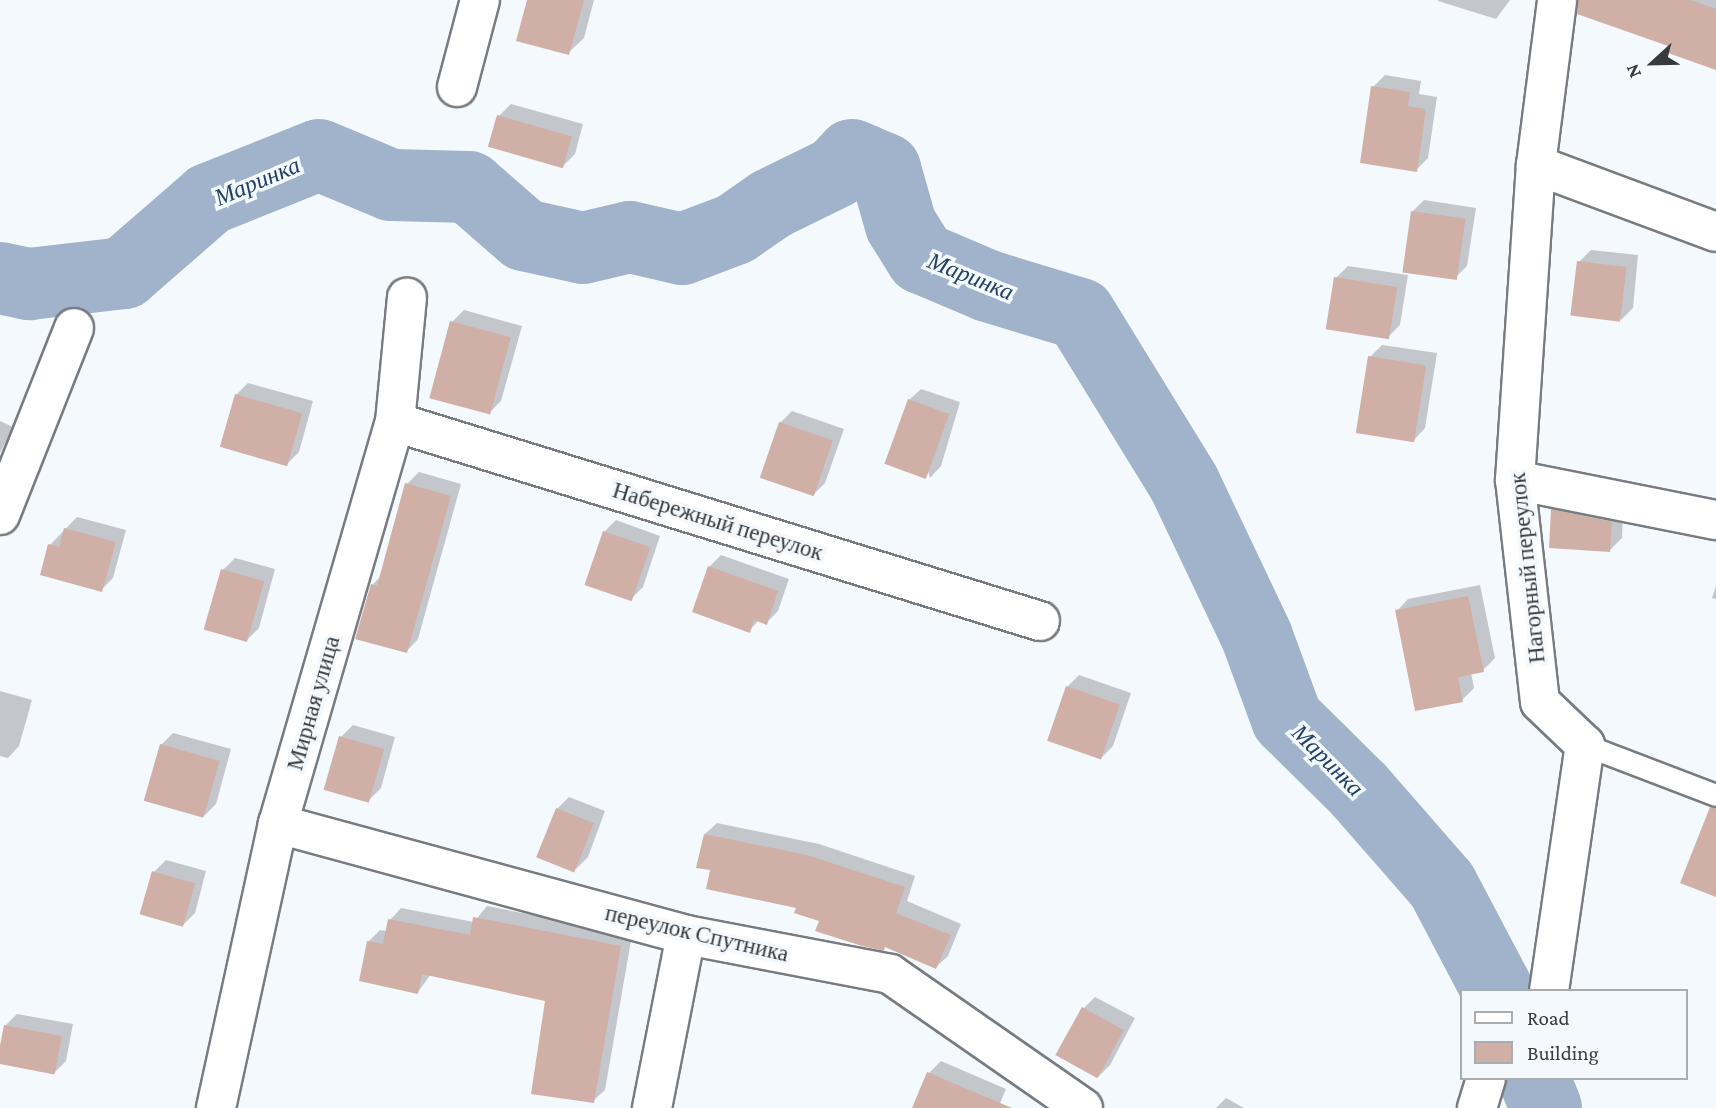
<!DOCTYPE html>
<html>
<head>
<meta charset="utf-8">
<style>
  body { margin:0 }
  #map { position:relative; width:1716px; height:1108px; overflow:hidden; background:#f4f9fe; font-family:"Crimson Pro",serif }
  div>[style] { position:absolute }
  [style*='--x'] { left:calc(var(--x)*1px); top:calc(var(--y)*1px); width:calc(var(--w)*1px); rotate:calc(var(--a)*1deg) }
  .shadow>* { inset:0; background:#0003 }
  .river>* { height:72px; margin:-36px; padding:0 36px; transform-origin:36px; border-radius:36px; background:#a0b3cb }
  .building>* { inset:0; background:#d0afa7; transform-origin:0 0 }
  .roads { filter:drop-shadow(2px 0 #787c80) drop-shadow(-2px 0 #787c80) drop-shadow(0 2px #787c80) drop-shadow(0 -2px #787c80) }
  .lane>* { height:21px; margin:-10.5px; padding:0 10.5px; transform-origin:10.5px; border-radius:10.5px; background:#fff }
  .street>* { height:38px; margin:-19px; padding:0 19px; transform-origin:19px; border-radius:19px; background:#fff }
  span { translate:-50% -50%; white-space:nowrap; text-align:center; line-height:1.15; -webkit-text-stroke:7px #f4f9fe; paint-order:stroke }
  .street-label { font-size:23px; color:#393a3c }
  .water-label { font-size:24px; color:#234164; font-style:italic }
  .legend { position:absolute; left:1460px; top:989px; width:228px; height:91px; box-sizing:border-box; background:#f4f9fe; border:2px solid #a9adb0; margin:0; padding:9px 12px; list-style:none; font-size:21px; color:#393a3c }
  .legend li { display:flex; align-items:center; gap:14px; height:35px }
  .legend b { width:35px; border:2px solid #a9adb0 }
  .north { position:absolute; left:1618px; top:28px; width:70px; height:70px; -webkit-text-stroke:5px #f4f9fe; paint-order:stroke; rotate:248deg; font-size:19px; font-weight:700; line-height:28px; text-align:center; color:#393a3c }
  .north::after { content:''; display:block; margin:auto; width:24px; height:32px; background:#393a3c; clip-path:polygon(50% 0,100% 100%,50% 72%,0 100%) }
</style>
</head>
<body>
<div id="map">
  <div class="shadow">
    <i style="clip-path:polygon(529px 0,594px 0,584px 38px,568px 53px)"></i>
    <i style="clip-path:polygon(1510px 0,1496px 19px,1438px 1px,1438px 0)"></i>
    <i style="clip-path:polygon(1578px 0,1716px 0,1716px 60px,1673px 46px)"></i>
    <i style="clip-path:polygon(1385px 75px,1421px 81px,1419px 94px,1437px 97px,1428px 158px,1416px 170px,1373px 87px)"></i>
    <i style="clip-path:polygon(511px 104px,583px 124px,575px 154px,563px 166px,499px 116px)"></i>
    <i style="clip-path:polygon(1424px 200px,1476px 208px,1467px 266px,1455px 278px,1412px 212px)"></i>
    <i style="clip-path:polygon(1591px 250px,1638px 255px,1633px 308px,1621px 320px,1579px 262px)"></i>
    <i style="clip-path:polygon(1348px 266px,1408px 275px,1400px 325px,1388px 337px,1336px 278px)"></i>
    <i style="clip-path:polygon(464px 310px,522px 326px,501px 401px,489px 413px,452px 322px)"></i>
    <i style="clip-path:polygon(1382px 345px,1437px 353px,1425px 428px,1414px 440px,1370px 357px)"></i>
    <i style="clip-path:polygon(248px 383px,313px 401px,299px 452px,287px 464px,236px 395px)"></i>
    <i style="clip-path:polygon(921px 389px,960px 402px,941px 466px,930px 478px,909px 400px)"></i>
    <i style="clip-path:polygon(792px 411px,844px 429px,825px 483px,813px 495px,780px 423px)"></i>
    <i style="clip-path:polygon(0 421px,13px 427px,0 453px)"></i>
    <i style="clip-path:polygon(419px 472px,461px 484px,418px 639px,407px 651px,372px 585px,381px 576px,407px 484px)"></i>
    <i style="clip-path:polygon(1564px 498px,1623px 510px,1622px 538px,1610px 550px,1553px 510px)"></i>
    <i style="clip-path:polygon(77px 517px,126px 530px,113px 578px,101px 590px,50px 545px)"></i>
    <i style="clip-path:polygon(616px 520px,660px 536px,643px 587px,631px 599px,604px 532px)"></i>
    <i style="clip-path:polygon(721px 555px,789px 579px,778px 611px,766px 623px,759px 620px,749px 631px,709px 567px)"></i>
    <i style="clip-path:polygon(235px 558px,275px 569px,259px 628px,247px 640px,223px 570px)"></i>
    <i style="clip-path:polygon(1480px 585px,1495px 658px,1483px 670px,1471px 673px,1474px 688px,1462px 700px,1397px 611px,1408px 599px)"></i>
    <i style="clip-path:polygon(1716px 586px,1716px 599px,1712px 598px)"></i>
    <i style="clip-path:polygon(1079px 675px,1131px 693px,1113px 746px,1101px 758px,1067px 687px)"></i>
    <i style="clip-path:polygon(0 691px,32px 700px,19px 746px,8px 758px,0 756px)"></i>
    <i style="clip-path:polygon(353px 725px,395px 737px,381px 788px,369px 800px,341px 737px)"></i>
    <i style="clip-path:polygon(173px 733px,231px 749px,216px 804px,204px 816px,161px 745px)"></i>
    <i style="clip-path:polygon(569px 797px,605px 811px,588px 857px,576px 869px,557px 809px)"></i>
    <i style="clip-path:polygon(717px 823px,819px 844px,915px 876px,907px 901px,961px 924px,948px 956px,936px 967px,712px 869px,705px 834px)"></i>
    <i style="clip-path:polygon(166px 860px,206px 871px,195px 913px,183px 925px,154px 872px)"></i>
    <i style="clip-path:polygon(487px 906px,632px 935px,605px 1090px,593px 1101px,547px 999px,431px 974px,418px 992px,368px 942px,380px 930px,387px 931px,390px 920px,401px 908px,474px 922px)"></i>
    <i style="clip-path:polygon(1095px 997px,1135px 1018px,1110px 1065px,1098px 1077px,1084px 1008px)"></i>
    <i style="clip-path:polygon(17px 1014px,73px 1024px,66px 1061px,54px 1073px,0 1062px,5px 1026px)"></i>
    <i style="clip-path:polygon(941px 1061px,1006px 1089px,998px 1108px,914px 1108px,929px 1073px)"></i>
    <i style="clip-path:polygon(1226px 1098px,1244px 1108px,1216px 1108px)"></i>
  </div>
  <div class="river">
    <i style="--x:0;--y:278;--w:30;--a:12"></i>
    <i style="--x:29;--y:284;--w:96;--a:-6.6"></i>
    <i style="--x:124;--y:273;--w:113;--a:-41"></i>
    <i style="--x:209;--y:199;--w:118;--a:-21.8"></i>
    <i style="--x:319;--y:155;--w:78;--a:22.6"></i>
    <i style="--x:391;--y:185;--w:78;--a:1.5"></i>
    <i style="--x:469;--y:187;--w:73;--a:41.1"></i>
    <i style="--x:524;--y:235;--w:60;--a:12.4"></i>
    <i style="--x:583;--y:248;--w:48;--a:-13.2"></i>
    <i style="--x:630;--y:237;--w:53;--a:13"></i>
    <i style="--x:682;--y:249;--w:57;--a:-20.7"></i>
    <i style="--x:735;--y:229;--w:44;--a:-34.8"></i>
    <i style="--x:771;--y:204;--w:72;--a:-26.2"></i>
    <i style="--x:836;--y:172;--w:23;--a:-47"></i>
    <i style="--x:852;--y:155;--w:36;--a:23"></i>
    <i style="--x:885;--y:169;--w:58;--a:74.1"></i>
    <i style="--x:901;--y:225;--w:39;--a:58"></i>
    <i style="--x:922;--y:258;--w:72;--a:23"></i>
    <i style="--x:988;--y:286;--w:96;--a:16.9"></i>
    <i style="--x:1080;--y:314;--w:198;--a:58.4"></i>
    <i style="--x:1184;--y:483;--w:170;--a:64.6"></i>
    <i style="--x:1257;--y:637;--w:87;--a:69.9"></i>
    <i style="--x:1287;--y:719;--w:101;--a:44.6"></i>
    <i style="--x:1359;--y:790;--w:126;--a:48.9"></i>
    <i style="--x:1442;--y:885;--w:120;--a:62.2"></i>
    <i style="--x:1534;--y:1078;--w:32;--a:68"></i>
  </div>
  <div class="building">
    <i style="clip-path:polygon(527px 0,584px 0,569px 55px,516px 41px)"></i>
    <i style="clip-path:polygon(1578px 0,1690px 0,1716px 9px,1716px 70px,1668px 53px,1671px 47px,1577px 14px)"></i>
    <i style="clip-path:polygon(1371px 86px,1410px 92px,1408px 106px,1426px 109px,1417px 172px,1360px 163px)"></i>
    <i style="left:497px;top:115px;width:78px;height:33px;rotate:16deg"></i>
    <i style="left:1411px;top:211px;width:55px;height:62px;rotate:8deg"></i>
    <i style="left:1577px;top:261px;width:50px;height:55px;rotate:7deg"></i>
    <i style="left:1334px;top:277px;width:64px;height:53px;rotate:9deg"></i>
    <i style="left:450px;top:321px;width:63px;height:80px;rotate:15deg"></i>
    <i style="left:1368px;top:356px;width:59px;height:78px;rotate:9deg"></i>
    <i style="left:235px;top:394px;width:70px;height:55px;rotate:16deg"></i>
    <i style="left:908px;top:399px;width:44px;height:69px;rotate:20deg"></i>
    <i style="left:779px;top:422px;width:57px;height:59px;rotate:19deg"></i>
    <i style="clip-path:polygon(405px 483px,451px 496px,407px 653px,355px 639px,371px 584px,377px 586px)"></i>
    <i style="clip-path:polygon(1551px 509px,1612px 522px,1610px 552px,1549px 548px)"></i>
    <i style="clip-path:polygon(64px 528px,116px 542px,102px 592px,40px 575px,48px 544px,59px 547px)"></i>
    <i style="left:603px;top:531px;width:50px;height:57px;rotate:19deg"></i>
    <i style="clip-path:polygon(708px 566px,778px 591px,767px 625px,754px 620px,750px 633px,692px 612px)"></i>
    <i style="left:221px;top:569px;width:45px;height:63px;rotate:16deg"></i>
    <i style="clip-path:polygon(1468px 596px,1484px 672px,1458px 677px,1463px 702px,1415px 711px,1395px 610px)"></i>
    <i style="left:1066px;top:686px;width:57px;height:58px;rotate:19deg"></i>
    <i style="left:339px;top:736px;width:47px;height:56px;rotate:16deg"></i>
    <i style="left:160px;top:744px;width:62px;height:59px;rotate:16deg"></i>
    <i style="clip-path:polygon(1710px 807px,1716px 808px,1716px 897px,1680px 883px)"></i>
    <i style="left:556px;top:808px;width:41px;height:53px;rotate:22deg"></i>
    <i style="clip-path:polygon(704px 834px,807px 855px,905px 887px,896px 913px,951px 935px,936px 969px,885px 947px,884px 951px,862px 946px,815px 931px,819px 921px,794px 913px,796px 908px,706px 889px,710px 870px,696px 868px)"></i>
    <i style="left:152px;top:871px;width:45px;height:45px;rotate:16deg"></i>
    <i style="clip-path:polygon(473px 917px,621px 946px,594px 1103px,531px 1094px,545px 1001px,422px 974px,418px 994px,359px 981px,367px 941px,383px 944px,388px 919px,470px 935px)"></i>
    <i style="left:1082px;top:1007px;width:48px;height:55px;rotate:29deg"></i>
    <i style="left:4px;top:1025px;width:59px;height:39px;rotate:11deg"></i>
    <i style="clip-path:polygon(927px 1072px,1012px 1108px,912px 1108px)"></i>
  </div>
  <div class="roads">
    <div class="lane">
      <i style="--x:1585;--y:745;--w:140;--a:20.9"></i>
    </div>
    <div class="street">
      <i style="--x:457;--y:87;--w:90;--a:-75.2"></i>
      <i style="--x:1536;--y:165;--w:192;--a:20.4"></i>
      <i style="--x:395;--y:422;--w:675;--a:17.15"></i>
      <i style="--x:1515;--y:480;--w:205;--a:11.3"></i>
      <i style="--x:0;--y:515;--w:201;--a:-68.4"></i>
      <i style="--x:278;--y:824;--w:423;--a:15.2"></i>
      <i style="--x:686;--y:935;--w:208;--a:10.8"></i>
      <i style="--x:890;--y:974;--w:235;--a:34.8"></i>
      <i style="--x:1549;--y:991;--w:249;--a:-81.7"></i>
      <i style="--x:1585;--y:745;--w:62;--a:-136.3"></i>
      <i style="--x:1540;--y:702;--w:223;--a:-96.4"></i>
      <i style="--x:1515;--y:480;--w:316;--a:-86.2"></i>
      <i style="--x:1536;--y:165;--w:166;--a:-82.7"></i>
      <i style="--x:216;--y:1108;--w:291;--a:-77.7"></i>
      <i style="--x:278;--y:824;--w:419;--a:-73.8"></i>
      <i style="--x:395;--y:422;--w:125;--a:-84.5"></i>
      <i style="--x:652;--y:1108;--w:176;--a:-78.9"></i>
      <i style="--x:1477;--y:1108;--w:31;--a:-73"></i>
    </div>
  </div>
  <div class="street-label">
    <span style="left:718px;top:521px;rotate:17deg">Набережный переулок</span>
    <span style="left:1527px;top:568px;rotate:-96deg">Нагорный переулок</span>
    <span style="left:313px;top:703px;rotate:-74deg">Мирная улица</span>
    <span style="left:697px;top:933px;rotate:13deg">переулок Спутника</span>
  </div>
  <div class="water-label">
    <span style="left:257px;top:181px;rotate:-23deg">Маринка</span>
    <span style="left:971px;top:276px;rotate:22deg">Маринка</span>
    <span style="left:1328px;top:760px;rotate:45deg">Маринка</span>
  </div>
  <ul class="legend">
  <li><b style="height:9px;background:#fff"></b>Road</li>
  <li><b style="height:19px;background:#d0afa7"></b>Building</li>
  </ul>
  <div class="north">N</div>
</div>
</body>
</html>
